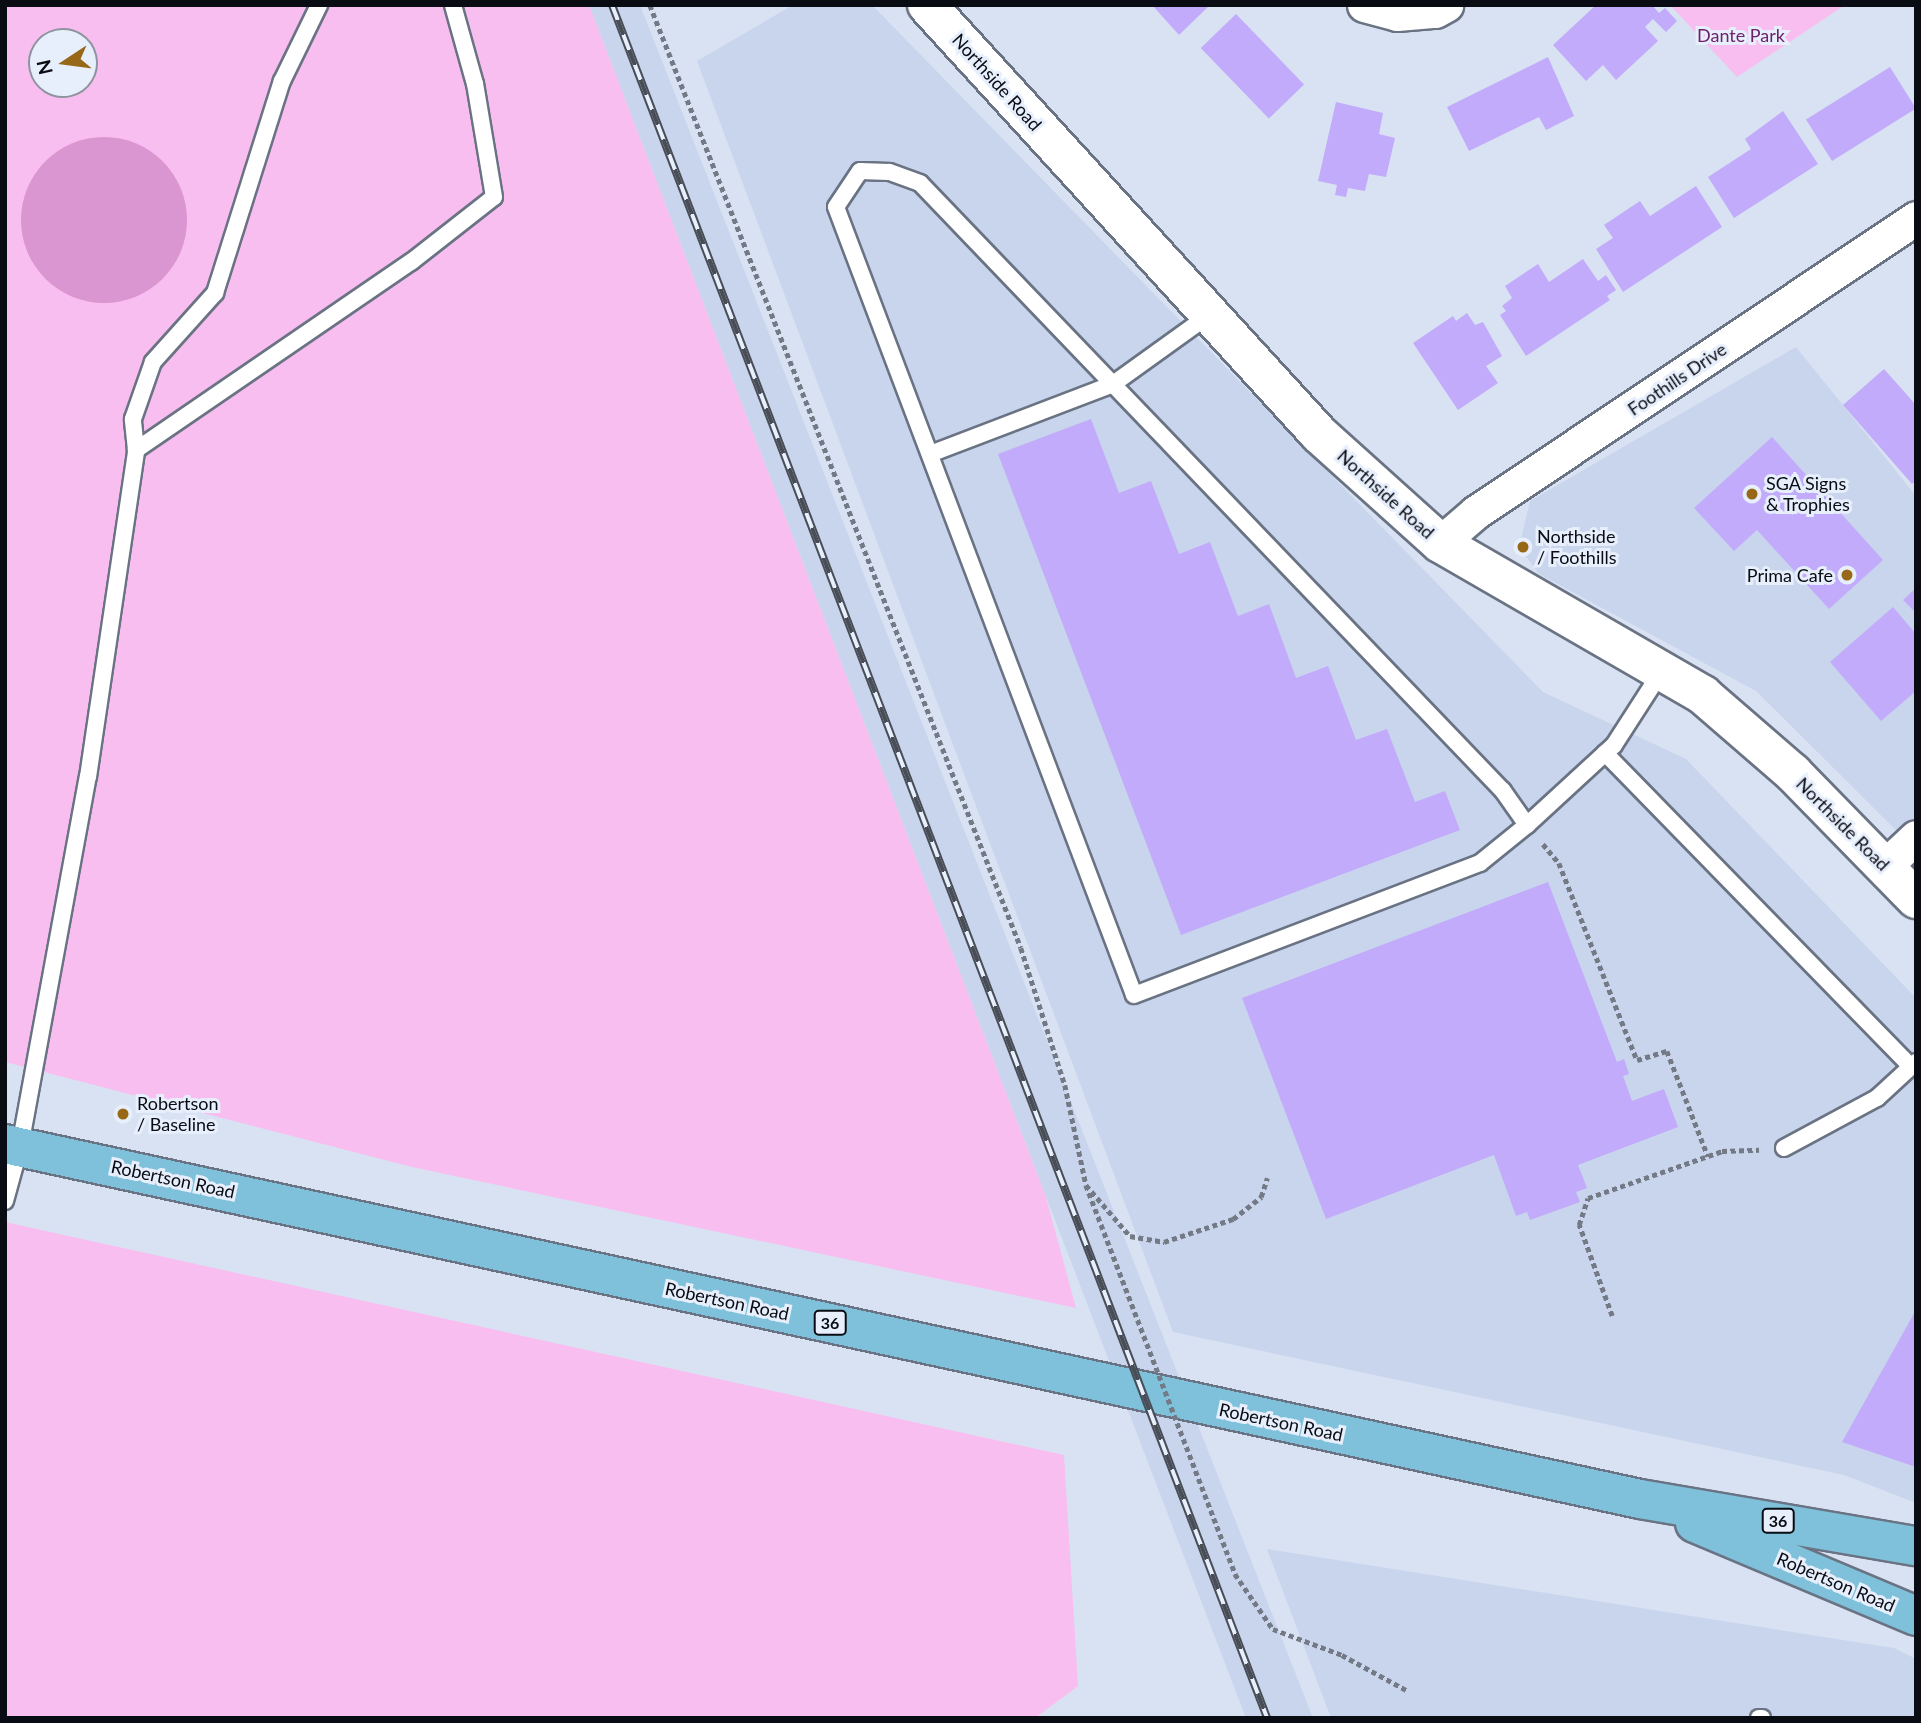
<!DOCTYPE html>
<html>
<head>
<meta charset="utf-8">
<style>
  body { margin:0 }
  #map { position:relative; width:1921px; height:1723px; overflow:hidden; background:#d8e2f3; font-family:Lato,sans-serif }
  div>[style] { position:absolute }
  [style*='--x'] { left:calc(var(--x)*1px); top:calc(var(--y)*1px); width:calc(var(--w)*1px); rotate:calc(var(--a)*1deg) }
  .built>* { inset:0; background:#c8d5ed }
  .green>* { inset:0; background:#f9bef0 }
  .forest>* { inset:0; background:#da96d1 }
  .round { border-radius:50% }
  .building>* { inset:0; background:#c2abfa; transform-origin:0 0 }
  .path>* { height:4.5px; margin-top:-2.25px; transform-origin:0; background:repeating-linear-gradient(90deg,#737985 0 5px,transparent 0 8.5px) }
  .roads { filter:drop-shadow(2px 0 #6a7383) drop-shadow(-2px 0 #6a7383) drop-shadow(0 2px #6a7383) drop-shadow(0 -2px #6a7383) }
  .service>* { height:16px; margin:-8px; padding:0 8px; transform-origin:8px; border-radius:8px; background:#fff }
  .minor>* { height:33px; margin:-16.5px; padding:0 16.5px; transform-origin:16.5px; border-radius:16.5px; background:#fff }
  .tertiary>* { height:38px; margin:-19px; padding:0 19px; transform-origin:19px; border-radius:19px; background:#fff }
  .primary>* { height:38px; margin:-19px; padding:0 19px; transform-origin:19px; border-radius:19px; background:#7fc1da }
  .rail>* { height:8px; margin-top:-4px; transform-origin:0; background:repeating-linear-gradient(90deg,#e7effd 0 16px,#484d56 0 32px); box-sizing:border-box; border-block:2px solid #484d56 }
  .path-bridge>* { height:4.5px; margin-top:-2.25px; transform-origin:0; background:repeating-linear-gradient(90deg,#737985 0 5px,transparent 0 8.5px) }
  .dots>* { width:19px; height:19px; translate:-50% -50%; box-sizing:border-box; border:4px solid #e7effd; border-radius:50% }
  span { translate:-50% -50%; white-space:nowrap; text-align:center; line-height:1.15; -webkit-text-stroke:6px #e7effd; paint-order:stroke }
  .shield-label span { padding:2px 5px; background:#e7effd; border:2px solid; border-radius:5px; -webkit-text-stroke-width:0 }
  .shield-label { font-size:16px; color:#090c12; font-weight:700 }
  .park-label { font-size:18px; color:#6f2069 }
  .street-label { font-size:18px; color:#090c12 }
  .poi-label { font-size:18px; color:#090c12 }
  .left { translate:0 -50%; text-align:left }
  .right { translate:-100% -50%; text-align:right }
  .frame { position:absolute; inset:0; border:7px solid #090c12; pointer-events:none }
  .north { position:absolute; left:28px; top:28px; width:70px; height:70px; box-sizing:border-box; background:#e7effd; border:2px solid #8e949f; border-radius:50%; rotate:257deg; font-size:19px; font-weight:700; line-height:28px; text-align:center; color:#090c12 }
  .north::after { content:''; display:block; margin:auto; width:24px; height:32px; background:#986819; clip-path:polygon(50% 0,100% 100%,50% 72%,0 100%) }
</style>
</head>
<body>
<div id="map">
  <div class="built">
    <i style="clip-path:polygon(589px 5px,640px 5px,1313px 1718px,1246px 1718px)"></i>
    <i style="clip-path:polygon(793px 5px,872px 5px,1543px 692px,1686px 759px,1916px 998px,1916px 1503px,1844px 1475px,1173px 1332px,697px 61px)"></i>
    <i style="clip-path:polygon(1796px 347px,1916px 496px,1916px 850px,1756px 691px,1539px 574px,1519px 547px,1530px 501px)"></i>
    <i style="clip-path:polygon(1267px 1549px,1894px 1648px,1916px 1659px,1916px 1718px,1331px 1718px)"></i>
  </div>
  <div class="green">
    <i style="clip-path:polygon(evenodd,5px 5px,589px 5px,1046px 1197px,1076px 1308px,412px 1167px,5px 1062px,5px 5px,42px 42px,84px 42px,84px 84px,42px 84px,42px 42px)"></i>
    <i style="clip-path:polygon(1670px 5px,1845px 5px,1737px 77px)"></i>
    <i style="clip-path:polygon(5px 1222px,1064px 1455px,1078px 1686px,1035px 1718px,5px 1718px)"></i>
  </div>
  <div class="forest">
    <i class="round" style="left:21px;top:137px;width:166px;height:166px"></i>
  </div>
  <div class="building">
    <i style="clip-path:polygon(1152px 5px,1210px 5px,1179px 35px)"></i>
    <i style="clip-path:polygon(1596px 5px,1652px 5px,1659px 13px,1665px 8px,1677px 21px,1666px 32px,1653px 19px,1645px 27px,1658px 41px,1616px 80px,1603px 65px,1586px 81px,1553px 45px)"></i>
    <i style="left:1236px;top:14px;width:98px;height:49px;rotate:46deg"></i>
    <i style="clip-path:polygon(1548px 57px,1574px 116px,1546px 130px,1539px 117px,1469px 151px,1447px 107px)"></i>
    <i style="left:1890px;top:67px;width:49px;height:99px;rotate:58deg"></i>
    <i style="clip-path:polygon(1336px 102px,1383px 113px,1379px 134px,1395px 138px,1386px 177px,1369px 174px,1365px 191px,1348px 188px,1346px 197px,1335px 195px,1337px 185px,1318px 181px)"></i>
    <i style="clip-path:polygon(1783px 111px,1818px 164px,1734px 218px,1708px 177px,1751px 149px,1745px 139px)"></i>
    <i style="clip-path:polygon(1696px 186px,1722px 227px,1623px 292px,1596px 249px,1613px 238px,1604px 225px,1640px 201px,1650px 216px)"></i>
    <i style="clip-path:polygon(1583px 259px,1598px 281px,1606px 275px,1616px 290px,1607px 296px,1610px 300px,1526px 356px,1500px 315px,1506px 311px,1502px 306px,1512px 298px,1505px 286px,1538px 264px,1549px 282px)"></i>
    <i style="clip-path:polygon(1467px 313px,1475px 325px,1483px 322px,1502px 356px,1486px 366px,1498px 383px,1458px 410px,1413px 343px,1453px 316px,1456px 321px)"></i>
    <i style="clip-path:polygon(1884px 369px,1916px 405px,1916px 480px,1912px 484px,1843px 405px)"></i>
    <i style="clip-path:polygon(1091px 419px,1119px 493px,1151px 481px,1179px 554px,1210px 542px,1238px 616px,1269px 604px,1296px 678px,1328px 666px,1356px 740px,1387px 729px,1415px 802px,1445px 791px,1460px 830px,1181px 935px,998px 454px)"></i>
    <i style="clip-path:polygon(1772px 437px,1883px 560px,1829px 609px,1757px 530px,1734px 551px,1694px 508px)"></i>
    <i style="clip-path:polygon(1916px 588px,1916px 613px,1903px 600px)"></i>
    <i style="clip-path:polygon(1893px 607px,1916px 634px,1916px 691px,1881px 721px,1830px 662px)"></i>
    <i style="clip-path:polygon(1548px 882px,1617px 1062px,1624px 1059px,1629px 1074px,1623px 1076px,1632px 1101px,1664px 1089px,1678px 1127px,1578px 1165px,1587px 1188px,1576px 1192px,1580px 1202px,1530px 1220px,1527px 1212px,1516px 1216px,1494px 1155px,1326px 1219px,1242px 998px)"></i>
    <i style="clip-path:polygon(1916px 1310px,1916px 1467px,1842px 1442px)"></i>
  </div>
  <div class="path">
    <i style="--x:650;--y:5;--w:1013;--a:68.52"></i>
    <i style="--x:1021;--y:948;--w:144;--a:72.2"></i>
    <i style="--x:1065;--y:1085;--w:102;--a:78.1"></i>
    <i style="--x:1086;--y:1185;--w:67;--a:49.2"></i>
    <i style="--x:1130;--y:1236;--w:35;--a:10"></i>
    <i style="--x:1164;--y:1242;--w:73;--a:-18.4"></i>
    <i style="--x:1233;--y:1219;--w:36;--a:-38"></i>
    <i style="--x:1261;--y:1197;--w:20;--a:-72"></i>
    <i style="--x:1543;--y:844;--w:25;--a:50"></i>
    <i style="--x:1559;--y:863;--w:212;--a:68.4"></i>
    <i style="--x:1637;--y:1060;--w:31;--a:-17"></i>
    <i style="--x:1667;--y:1051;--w:113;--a:68.7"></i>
    <i style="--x:1612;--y:1316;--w:97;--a:-109.9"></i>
    <i style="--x:1579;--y:1225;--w:28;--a:-72"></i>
    <i style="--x:1588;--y:1198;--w:142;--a:-19.3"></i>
    <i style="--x:1722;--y:1151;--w:37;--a:-2"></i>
    <i style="--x:1235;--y:1574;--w:67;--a:55.4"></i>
    <i style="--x:1273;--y:1629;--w:74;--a:20.6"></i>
    <i style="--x:1342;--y:1655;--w:75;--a:28.6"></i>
  </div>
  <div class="roads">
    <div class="service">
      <i style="--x:136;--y:450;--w:333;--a:-34.4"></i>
      <i style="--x:411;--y:262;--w:105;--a:-38.1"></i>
      <i style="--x:494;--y:197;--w:115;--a:-99.5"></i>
      <i style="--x:475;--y:84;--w:82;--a:-105.6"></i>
      <i style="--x:930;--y:454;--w:196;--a:-20.9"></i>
      <i style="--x:1113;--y:384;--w:118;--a:-35.7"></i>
      <i style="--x:1605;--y:753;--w:438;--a:45.7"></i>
      <i style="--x:1527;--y:825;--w:42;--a:-125.2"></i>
      <i style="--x:1503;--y:791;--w:842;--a:-133.8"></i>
      <i style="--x:920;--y:183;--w:33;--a:-160"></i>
      <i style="--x:889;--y:172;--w:29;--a:-178"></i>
      <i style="--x:860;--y:171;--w:43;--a:123.7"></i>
      <i style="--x:836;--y:207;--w:842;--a:69.28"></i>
      <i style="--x:1134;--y:995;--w:370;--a:-20.9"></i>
      <i style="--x:1480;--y:863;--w:60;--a:-39"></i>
      <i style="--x:1527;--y:825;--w:118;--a:-42.6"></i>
      <i style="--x:1614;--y:745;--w:87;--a:-57.2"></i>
      <i style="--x:1784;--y:1148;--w:106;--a:-28.3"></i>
      <i style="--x:1877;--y:1098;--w:53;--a:-42.7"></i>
      <i style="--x:5;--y:1201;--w:57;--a:-74.7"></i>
      <i style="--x:20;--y:1146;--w:375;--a:-79.6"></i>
      <i style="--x:88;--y:777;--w:331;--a:-81.6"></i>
      <i style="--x:136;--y:450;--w:31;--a:-96"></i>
      <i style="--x:133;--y:419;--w:60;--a:-70.7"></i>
      <i style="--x:153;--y:362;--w:93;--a:-48.1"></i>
      <i style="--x:215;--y:293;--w:222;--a:-72.5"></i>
      <i style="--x:282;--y:81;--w:85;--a:-64"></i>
      <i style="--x:1759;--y:1718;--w:3;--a:0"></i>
    </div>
    <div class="minor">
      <i style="--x:1364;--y:5;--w:34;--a:15"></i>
      <i style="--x:1397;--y:14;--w:38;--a:-5"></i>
      <i style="--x:1435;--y:11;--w:13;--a:-29"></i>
      <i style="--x:1440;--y:543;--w:48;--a:-40.7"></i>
      <i style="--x:1476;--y:512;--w:529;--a:-33.75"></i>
      <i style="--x:1885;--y:866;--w:42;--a:-43.1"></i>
    </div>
    <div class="tertiary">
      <i style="--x:927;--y:5;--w:581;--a:47.58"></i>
      <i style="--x:1319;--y:434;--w:163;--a:42"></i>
      <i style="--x:1440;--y:543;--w:304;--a:30"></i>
      <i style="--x:1703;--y:695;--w:119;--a:40.9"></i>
      <i style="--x:1793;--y:773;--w:176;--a:45.7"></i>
    </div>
    <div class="primary">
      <i style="--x:5;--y:1144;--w:1673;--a:12.25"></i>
      <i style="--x:1640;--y:1499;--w:280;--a:9.7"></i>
      <i style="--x:1695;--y:1523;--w:240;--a:22.8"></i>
    </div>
  </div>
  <div class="rail">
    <i style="--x:612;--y:5;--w:1834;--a:69.07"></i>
  </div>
  <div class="path-bridge">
    <i style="--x:1086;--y:1185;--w:417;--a:69"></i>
  </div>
  <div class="dots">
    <i style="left:1752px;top:494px;background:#986819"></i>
    <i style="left:1523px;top:547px;background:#986819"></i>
    <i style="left:1847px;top:575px;background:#986819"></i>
    <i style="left:123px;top:1114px;background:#986819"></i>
  </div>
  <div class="shield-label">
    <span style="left:830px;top:1323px">36</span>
    <span style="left:1778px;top:1521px">36</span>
  </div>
  <div class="park-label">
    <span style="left:1741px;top:35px">Dante Park</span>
  </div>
  <div class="street-label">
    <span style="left:997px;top:82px;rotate:48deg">Northside Road</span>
    <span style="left:1677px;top:379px;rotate:-34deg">Foothills Drive</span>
    <span style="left:1386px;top:494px;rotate:42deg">Northside Road</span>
    <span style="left:1843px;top:824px;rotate:45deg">Northside Road</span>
    <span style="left:173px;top:1179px;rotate:12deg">Robertson Road</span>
    <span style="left:727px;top:1301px;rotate:12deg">Robertson Road</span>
    <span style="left:1281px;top:1422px;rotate:12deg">Robertson Road</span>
    <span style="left:1836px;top:1582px;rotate:23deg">Robertson Road</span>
  </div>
  <div class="poi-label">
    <span class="left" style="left:1766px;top:494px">SGA Signs<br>&amp; Trophies</span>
    <span class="left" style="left:1537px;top:547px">Northside<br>/ Foothills</span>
    <span class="right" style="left:1833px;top:575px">Prima Cafe</span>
    <span class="left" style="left:137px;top:1114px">Robertson<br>/ Baseline</span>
  </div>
  <div class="frame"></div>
  <div class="north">N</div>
</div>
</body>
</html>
